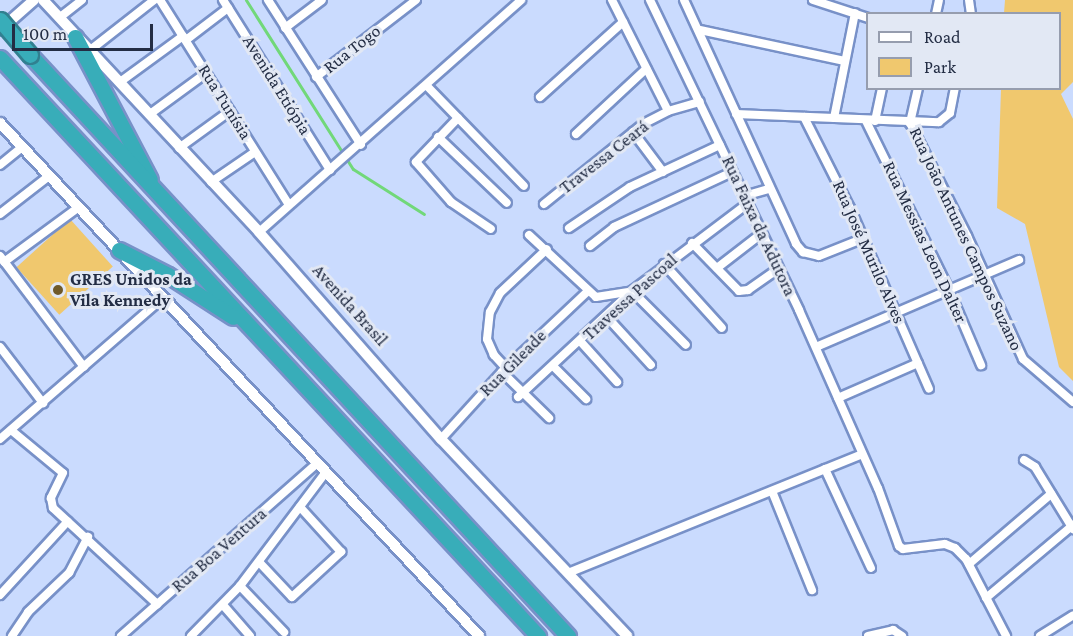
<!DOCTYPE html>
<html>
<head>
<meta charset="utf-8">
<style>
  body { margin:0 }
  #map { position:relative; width:1073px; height:636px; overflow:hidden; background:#cadbfe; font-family:"Crimson Pro",serif }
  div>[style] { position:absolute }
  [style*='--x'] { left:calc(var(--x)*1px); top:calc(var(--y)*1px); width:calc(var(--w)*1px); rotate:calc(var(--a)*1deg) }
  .green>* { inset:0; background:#f0c86e; transform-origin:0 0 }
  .stream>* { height:3px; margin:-1.5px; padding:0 1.5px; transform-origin:1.5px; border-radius:1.5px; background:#71d879 }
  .roads { filter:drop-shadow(2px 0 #7891c8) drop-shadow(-2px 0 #7891c8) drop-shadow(0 2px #7891c8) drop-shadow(0 -2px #7891c8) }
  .minor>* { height:8px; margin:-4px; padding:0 4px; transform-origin:4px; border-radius:4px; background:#fff }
  .tertiary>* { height:10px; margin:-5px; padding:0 5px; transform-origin:5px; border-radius:5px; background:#fff }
  .motorway>* { height:15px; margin:-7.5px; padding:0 7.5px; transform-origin:7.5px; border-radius:7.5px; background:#38adb9 }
  .bridges { filter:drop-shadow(2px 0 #318090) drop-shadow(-2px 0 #318090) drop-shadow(0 2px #318090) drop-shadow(0 -2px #318090) }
  .motorway-bridge>* { height:15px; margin:-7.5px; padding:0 7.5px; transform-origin:7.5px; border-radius:7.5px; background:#38adb9 }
  .dots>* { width:16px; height:16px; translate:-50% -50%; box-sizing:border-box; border:3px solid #e2e8f4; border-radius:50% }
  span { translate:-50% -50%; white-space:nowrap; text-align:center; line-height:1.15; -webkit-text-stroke:6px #e2e8f4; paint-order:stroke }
  .street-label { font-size:18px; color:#232d44 }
  .poi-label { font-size:18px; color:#232d44; font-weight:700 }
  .left { translate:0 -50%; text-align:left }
  .legend { position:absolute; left:866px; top:12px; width:195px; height:78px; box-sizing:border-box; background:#e2e8f4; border:2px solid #969dae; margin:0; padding:8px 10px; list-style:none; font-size:18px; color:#232d44 }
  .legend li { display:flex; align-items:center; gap:12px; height:30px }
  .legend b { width:30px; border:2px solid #969dae }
  .scale { position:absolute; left:12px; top:24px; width:141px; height:27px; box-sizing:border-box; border:3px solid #232d44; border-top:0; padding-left:8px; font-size:18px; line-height:21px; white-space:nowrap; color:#232d44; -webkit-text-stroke:4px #e2e8f4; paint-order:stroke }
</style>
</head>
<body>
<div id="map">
  <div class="green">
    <i style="clip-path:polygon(1005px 0,1073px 0,1073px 82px,1061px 94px,1073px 119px,1073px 381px,1059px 367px,1025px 224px,997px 208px,1001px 89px,1060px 88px,1060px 14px,1004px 13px)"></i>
    <i style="left:70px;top:219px;width:64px;height:72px;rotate:48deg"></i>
  </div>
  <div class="stream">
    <i style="--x:246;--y:0;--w:200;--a:57.7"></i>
    <i style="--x:353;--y:169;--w:84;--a:32.4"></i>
  </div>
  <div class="roads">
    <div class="minor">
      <i style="--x:160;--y:0;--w:242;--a:57.8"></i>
      <i style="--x:223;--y:0;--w:201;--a:57.8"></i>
      <i style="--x:268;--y:0;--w:172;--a:57.3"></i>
      <i style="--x:612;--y:0;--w:124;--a:63.2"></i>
      <i style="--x:650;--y:0;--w:344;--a:64.3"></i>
      <i style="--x:799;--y:310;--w:195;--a:66.1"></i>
      <i style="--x:878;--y:488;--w:62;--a:70.1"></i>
      <i style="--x:899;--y:546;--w:5;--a:37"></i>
      <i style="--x:903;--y:549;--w:42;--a:-6.8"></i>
      <i style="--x:945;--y:544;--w:11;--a:22"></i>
      <i style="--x:955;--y:548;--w:16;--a:45"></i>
      <i style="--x:966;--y:559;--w:87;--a:62.5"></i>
      <i style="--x:684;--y:0;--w:268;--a:65.3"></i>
      <i style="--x:796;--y:244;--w:11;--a:49"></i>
      <i style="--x:803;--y:252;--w:16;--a:14"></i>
      <i style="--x:819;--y:256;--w:48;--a:-21.8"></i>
      <i style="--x:813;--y:0;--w:58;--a:18.1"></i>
      <i style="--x:969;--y:0;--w:14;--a:82"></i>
      <i style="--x:936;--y:14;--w:14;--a:-78"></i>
      <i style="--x:59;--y:18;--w:29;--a:-38"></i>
      <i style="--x:285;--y:28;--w:46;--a:-37.1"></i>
      <i style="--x:700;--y:30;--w:148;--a:12.1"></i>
      <i style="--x:186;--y:40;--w:53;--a:-37.3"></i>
      <i style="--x:89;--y:51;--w:83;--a:-38.1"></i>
      <i style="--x:316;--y:77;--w:126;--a:-37.6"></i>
      <i style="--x:120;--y:82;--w:78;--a:-36.1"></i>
      <i style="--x:427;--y:86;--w:139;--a:45.9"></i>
      <i style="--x:918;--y:88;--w:36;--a:103"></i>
      <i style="--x:910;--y:123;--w:127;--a:63.2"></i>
      <i style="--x:967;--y:236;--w:135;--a:65.5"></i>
      <i style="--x:1023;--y:359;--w:66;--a:40.7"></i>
      <i style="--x:540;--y:97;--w:112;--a:-42.1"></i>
      <i style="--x:150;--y:114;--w:69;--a:-36.2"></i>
      <i style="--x:736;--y:114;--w:203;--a:2.3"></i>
      <i style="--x:939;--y:122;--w:14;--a:-39"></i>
      <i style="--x:950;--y:113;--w:25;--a:-79"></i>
      <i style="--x:804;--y:117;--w:102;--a:63.2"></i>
      <i style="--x:850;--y:208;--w:197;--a:66.4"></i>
      <i style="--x:458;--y:118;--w:61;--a:133.7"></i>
      <i style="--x:416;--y:162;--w:53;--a:48.8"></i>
      <i style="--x:451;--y:202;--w:48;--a:34"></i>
      <i style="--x:834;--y:118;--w:107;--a:-78.7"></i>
      <i style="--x:866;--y:121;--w:188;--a:63.8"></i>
      <i style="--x:949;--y:290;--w:82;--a:66.9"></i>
      <i style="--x:875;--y:121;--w:34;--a:-78"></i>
      <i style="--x:633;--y:132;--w:50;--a:53.1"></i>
      <i style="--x:576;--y:134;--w:96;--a:-42.9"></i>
      <i style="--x:438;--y:137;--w:95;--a:43.7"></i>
      <i style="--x:179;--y:148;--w:63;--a:-36"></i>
      <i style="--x:0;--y:165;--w:28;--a:-39"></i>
      <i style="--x:211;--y:182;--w:53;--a:-34.3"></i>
      <i style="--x:744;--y:196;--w:26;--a:-16"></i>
      <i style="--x:544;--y:204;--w:127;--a:-38.9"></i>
      <i style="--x:643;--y:124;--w:28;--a:-27"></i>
      <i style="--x:668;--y:111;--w:33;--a:-16"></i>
      <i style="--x:0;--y:214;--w:62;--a:-37.8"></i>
      <i style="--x:569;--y:228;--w:73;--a:-33.9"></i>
      <i style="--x:630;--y:187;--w:99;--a:-25"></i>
      <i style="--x:259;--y:232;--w:350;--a:-41.5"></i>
      <i style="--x:529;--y:235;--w:91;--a:42.8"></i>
      <i style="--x:596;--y:297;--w:36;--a:-9"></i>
      <i style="--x:632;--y:291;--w:76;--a:45"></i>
      <i style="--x:692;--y:243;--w:67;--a:45.6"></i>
      <i style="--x:739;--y:291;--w:9;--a:-6"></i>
      <i style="--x:748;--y:290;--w:37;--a:-35"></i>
      <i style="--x:590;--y:246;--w:31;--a:-38"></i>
      <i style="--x:614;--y:227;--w:130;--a:-25"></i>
      <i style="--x:0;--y:256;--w:139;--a:52.9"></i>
      <i style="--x:4;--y:262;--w:93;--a:-36.3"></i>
      <i style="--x:664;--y:264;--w:86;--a:47.8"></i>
      <i style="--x:717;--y:268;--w:56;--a:-37.7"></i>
      <i style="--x:607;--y:317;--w:65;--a:47.5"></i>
      <i style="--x:581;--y:342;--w:54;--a:48"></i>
      <i style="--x:0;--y:347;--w:71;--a:52.5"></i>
      <i style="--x:816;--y:347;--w:221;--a:-23.2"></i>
      <i style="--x:553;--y:366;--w:47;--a:45"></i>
      <i style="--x:506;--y:368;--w:18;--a:-133"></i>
      <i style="--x:494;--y:355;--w:17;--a:-114"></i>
      <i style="--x:487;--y:339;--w:27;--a:-84"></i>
      <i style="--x:490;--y:312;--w:21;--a:-62"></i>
      <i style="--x:500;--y:293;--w:64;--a:-43.1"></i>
      <i style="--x:502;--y:372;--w:66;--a:44.4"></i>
      <i style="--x:518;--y:397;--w:156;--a:-42.9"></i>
      <i style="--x:632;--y:291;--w:144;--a:-37.1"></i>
      <i style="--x:838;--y:398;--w:87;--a:-23.6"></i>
      <i style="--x:11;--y:430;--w:67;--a:39.6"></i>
      <i style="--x:63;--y:473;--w:28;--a:116"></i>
      <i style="--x:51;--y:498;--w:10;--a:79"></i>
      <i style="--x:53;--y:508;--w:142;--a:42.7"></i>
      <i style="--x:0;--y:439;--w:216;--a:-40.9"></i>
      <i style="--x:441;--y:439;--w:91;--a:-47.7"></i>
      <i style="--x:502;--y:372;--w:118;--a:-43.3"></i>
      <i style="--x:1024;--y:460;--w:13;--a:32"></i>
      <i style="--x:1035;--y:467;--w:73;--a:58.5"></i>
      <i style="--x:825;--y:469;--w:109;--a:65.1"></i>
      <i style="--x:772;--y:491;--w:107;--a:68"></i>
      <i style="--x:259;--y:562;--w:48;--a:46.7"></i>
      <i style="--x:292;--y:597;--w:67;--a:-42.6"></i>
      <i style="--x:341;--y:552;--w:61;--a:-132.3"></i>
      <i style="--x:969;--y:564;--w:108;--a:-40.5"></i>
      <i style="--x:568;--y:573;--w:317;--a:-22"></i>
      <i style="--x:240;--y:586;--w:64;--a:46.3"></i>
      <i style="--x:0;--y:595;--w:100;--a:-47.4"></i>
      <i style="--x:986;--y:598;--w:114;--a:-40"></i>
      <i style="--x:223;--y:605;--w:41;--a:48.9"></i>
      <i style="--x:12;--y:636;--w:29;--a:-56"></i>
      <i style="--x:28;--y:612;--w:57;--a:-43.6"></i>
      <i style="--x:69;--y:573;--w:41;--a:-62.2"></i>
      <i style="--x:121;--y:636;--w:261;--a:-41.4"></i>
      <i style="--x:191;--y:636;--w:70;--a:-45.6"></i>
      <i style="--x:240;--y:586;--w:143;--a:-53"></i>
      <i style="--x:868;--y:636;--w:26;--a:-13"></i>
      <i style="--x:893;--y:630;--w:11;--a:34"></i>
      <i style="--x:1040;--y:636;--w:39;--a:-32"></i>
    </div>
    <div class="tertiary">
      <i style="--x:43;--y:0;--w:317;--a:47"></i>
      <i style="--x:259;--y:232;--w:276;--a:48.7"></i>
      <i style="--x:441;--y:439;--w:271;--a:46.6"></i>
      <i style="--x:0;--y:30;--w:45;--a:-41.4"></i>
      <i style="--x:0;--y:123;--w:702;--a:46.96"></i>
    </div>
    <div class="motorway">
      <i style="--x:75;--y:37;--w:161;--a:62.3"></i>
      <i style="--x:30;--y:55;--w:792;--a:47.2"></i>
      <i style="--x:0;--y:58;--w:790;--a:47.05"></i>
      <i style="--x:119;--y:250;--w:55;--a:27"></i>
      <i style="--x:168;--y:275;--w:77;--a:32.9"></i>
    </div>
  </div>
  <div class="bridges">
    <div class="motorway-bridge">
      <i style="--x:0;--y:20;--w:46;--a:49.4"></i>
    </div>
  </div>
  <div class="dots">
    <i style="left:58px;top:290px;background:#705a29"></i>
  </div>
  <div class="street-label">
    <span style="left:352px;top:49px;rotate:-38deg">Rua Togo</span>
    <span style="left:277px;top:85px;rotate:58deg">Avenida Etiópia</span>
    <span style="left:225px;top:102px;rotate:58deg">Rua Tunísia</span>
    <span style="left:604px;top:157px;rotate:-38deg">Travessa Ceará</span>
    <span style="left:759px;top:226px;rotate:65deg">Rua Faixa da Adutora</span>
    <span style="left:966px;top:239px;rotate:65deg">Rua João Antunes Campos Suzano</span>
    <span style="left:925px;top:242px;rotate:65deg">Rua Messias Leon Dalter</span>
    <span style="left:869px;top:252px;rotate:66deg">Rua José Murilo Alves</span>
    <span style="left:630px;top:297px;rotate:-42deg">Travessa Pascoal</span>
    <span style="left:350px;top:305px;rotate:48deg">Avenida Brasil</span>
    <span style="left:513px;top:363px;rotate:-45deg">Rua Gileade</span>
    <span style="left:219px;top:550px;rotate:-41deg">Rua Boa Ventura</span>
  </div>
  <div class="poi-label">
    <span class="left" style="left:70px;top:290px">GRES Unidos da<br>Vila Kennedy</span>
  </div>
  <ul class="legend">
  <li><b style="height:8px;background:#fff"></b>Road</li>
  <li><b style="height:16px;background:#f0c86e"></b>Park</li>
  </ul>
  <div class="scale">100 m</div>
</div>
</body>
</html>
